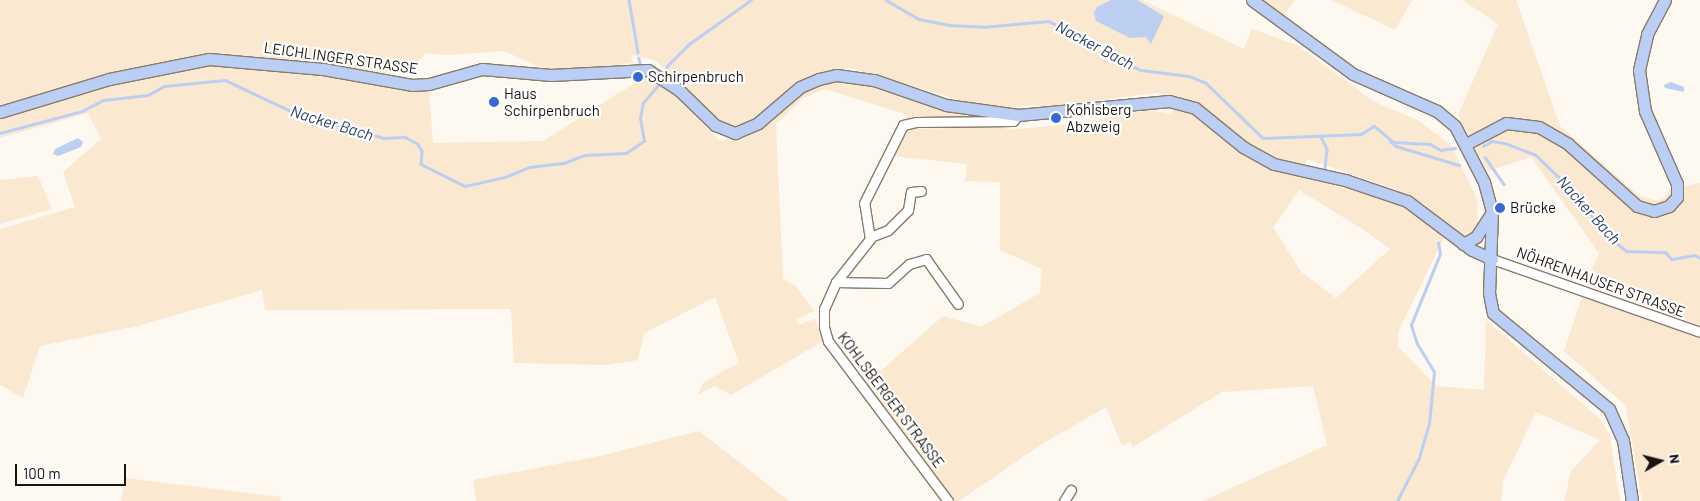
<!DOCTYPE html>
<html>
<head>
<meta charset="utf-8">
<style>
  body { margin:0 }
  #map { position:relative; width:1700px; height:501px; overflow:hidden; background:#fdf8f0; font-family:Barlow,sans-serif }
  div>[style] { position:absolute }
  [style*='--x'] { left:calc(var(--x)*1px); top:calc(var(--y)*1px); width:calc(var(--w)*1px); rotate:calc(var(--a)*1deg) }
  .green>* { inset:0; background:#fae8d0 }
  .water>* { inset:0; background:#bdcff1 }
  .stream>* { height:2.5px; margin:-1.25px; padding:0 1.25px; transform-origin:1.25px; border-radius:1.25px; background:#bdcff1 }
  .roads { filter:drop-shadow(1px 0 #887b6a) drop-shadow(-1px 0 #887b6a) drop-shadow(0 1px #887b6a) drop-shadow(0 -1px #887b6a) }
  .minor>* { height:9px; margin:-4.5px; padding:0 4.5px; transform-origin:4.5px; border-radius:4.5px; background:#fff }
  .major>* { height:11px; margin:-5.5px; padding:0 5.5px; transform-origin:5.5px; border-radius:5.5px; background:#bbcff6 }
  .dots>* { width:14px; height:14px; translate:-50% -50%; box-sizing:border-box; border:2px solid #fff; border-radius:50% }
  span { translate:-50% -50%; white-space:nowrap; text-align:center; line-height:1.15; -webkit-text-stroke:4.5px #fff; paint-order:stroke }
  .street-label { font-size:15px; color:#19140d }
  .poi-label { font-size:15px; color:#19140d }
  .left { translate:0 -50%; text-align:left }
  .water-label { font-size:16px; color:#283e6a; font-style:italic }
  .north { position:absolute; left:1635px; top:436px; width:50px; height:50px; -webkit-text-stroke:4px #fff; paint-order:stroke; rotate:82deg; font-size:14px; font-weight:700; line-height:20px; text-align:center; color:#19140d }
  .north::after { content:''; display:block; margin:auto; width:18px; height:22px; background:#19140d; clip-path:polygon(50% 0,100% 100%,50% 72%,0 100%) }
  .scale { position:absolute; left:15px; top:464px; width:111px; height:22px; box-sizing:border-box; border:2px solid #19140d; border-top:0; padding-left:6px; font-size:15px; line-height:18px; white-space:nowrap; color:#19140d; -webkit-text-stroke:4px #fff; paint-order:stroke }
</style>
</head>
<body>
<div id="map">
  <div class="green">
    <i style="clip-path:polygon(evenodd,0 0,1142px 0,1244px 49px,1252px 29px,1297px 45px,1373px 101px,1419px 121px,1451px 145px,1477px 199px,1478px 226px,1471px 236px,1463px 236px,1424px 204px,1395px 189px,1307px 159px,1302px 177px,1396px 202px,1413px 210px,1444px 238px,1398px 332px,1398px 347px,1437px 386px,1484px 390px,1486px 320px,1601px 420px,1610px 436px,1620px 501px,1564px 501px,1571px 471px,1600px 440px,1536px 412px,1503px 481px,1501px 501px,1203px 501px,1327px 445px,1313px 386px,1222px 392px,1133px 447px,1130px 442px,1122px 446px,1106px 407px,1042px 444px,959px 501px,953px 501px,867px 383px,943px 316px,981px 327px,1040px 293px,1042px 269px,1000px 250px,1000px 182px,965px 181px,967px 164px,892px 156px,899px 139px,913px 129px,1007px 127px,1007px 130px,1072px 124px,1148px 110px,1171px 114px,1180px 96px,1155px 93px,1046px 107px,1034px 105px,991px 109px,850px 68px,829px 70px,810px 77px,749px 122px,733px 126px,720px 120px,655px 60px,631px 55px,633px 63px,548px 71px,504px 51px,448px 55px,426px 53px,415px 64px,387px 73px,322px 63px,323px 76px,429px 91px,433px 143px,543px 141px,638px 81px,650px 77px,672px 93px,720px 141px,747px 135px,813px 86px,836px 80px,858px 80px,925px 104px,977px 117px,906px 119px,908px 115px,825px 89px,803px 98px,776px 124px,783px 279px,796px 286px,814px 311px,796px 320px,798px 325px,815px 319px,823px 341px,731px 395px,715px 386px,697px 395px,704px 382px,739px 363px,715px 297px,644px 333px,638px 360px,607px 365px,514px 363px,511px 309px,265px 310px,262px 290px,138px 326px,40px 346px,23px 398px,0 385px,0 229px,75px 207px,63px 172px,101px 139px,88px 113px,0 138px,0 0,1299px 190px,1364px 230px,1390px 249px,1336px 298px,1301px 272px,1273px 227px,1299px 190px)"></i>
    <i style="clip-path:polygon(1261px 0,1295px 0,1283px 16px)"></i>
    <i style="clip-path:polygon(1332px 0,1412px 0,1395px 30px)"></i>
    <i style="clip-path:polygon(1463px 0,1516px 0,1560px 126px,1638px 195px,1658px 201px,1665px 198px,1670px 189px,1700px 183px,1700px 325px,1586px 283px,1599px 253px,1531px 157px,1488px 171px,1458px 115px,1498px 24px)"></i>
    <i style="clip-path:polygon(38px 176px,52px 209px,0 224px,0 180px)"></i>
    <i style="clip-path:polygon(1582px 297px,1700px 335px,1700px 501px,1642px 501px,1626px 406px,1564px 351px)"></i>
    <i style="clip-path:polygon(699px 431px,789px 501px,476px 501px,473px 480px,600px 456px)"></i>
    <i style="clip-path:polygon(126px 478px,281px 497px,280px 501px,121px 501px)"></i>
  </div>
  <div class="water">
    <i style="clip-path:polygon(1111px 0,1137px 0,1164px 16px,1151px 44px,1146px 37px,1130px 38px,1096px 21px,1094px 13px,1097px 7px)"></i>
    <i style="clip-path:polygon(1671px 82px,1684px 87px,1684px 92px,1665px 88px,1664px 85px)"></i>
    <i style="clip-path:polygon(78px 138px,83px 142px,81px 147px,58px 156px,53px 154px,55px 149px)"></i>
  </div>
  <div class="stream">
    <i style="--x:629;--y:0;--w:53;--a:80.2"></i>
    <i style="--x:886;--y:0;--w:38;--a:30"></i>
    <i style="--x:919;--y:19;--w:31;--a:11"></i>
    <i style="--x:949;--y:25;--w:34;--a:3"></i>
    <i style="--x:983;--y:27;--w:65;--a:-5.3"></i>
    <i style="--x:1048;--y:21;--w:64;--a:25"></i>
    <i style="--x:1106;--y:48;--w:12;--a:48"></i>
    <i style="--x:1114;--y:57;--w:30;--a:26"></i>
    <i style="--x:1141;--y:70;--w:48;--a:7.1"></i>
    <i style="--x:1189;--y:76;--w:18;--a:22"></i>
    <i style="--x:1206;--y:83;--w:79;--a:44"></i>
    <i style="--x:1263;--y:138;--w:98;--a:-2.3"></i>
    <i style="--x:1361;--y:134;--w:15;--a:-32"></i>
    <i style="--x:1374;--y:126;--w:26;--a:39"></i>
    <i style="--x:1394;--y:142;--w:36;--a:3"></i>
    <i style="--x:1430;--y:144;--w:13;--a:29"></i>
    <i style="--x:1441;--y:150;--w:14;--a:-8"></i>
    <i style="--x:639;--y:58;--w:5;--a:79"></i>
    <i style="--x:666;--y:72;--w:6;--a:-81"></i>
    <i style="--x:667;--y:66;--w:31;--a:-45"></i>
    <i style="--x:689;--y:44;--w:76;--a:-35.4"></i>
    <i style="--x:0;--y:133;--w:85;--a:-15"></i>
    <i style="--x:82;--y:111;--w:25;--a:-27"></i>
    <i style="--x:104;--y:100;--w:44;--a:-6.5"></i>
    <i style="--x:148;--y:95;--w:18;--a:-29"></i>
    <i style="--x:164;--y:86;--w:61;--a:-5.6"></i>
    <i style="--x:225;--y:80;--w:77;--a:25.2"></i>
    <i style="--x:295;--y:113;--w:92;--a:15.7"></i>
    <i style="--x:384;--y:138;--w:21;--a:-3"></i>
    <i style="--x:405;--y:137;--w:15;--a:28"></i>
    <i style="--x:418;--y:144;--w:8;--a:60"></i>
    <i style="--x:422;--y:151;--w:13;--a:94"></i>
    <i style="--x:421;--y:164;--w:49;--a:26.6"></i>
    <i style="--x:465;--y:186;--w:41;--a:-12.7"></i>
    <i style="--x:505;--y:177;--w:27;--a:-22"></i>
    <i style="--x:530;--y:167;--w:34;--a:-7"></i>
    <i style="--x:564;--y:163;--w:22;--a:-21"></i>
    <i style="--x:585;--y:155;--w:41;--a:-2.8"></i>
    <i style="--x:626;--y:153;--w:22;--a:-34"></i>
    <i style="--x:644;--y:141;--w:23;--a:-100"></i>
    <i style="--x:640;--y:118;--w:15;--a:-79"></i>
    <i style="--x:643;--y:103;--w:23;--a:-50"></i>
    <i style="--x:1321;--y:137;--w:13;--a:63"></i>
    <i style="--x:1327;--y:149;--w:20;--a:96"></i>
    <i style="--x:1390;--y:141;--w:8;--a:40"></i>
    <i style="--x:1396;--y:146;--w:66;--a:16.8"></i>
    <i style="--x:1483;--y:146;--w:10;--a:-29"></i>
    <i style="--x:1492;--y:141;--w:13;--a:9"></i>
    <i style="--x:1505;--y:143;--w:33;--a:21"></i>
    <i style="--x:1536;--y:155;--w:62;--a:44.3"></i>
    <i style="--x:1580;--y:198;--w:44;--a:55.2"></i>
    <i style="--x:1605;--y:234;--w:28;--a:38"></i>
    <i style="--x:1627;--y:251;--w:38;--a:2"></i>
    <i style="--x:1665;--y:252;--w:10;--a:45"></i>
    <i style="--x:1672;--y:259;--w:23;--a:-10"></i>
    <i style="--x:1695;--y:255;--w:6;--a:31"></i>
    <i style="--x:1485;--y:157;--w:33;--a:55"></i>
    <i style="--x:1397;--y:501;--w:48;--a:-62.9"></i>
    <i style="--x:1419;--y:458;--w:35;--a:-74"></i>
    <i style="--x:1429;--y:424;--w:52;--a:-84.5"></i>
    <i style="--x:1434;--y:372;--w:33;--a:-121"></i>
    <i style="--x:1417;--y:344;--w:20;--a:-108"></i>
    <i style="--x:1411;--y:325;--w:77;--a:-67.8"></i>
    <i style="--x:1440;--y:254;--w:11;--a:-100"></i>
  </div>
  <div class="roads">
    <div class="minor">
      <i style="--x:870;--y:237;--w:19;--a:-21"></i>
      <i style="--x:888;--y:230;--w:28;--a:-45"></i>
      <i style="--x:908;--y:210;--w:18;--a:-81"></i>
      <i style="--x:911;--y:192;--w:10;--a:-6"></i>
      <i style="--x:1492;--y:259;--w:220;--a:19.3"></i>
      <i style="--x:836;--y:282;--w:52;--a:1.1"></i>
      <i style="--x:888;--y:283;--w:28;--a:-42"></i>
      <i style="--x:909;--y:264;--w:18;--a:-16"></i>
      <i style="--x:926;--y:259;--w:55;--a:54.6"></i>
      <i style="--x:948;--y:501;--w:200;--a:-126.9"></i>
      <i style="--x:828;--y:341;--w:15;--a:-106"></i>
      <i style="--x:824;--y:327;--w:18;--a:-90"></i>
      <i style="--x:824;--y:309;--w:30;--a:-66"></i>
      <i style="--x:836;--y:282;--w:55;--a:-51.7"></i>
      <i style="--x:870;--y:239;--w:36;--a:-99"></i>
      <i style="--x:864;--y:203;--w:87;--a:-63.4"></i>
      <i style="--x:903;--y:125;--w:13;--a:-13"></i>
      <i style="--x:916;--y:122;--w:97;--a:-0.6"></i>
      <i style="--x:1013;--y:121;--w:8;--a:-50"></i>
      <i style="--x:1064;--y:501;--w:13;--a:-58"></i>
    </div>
    <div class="major">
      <i style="--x:1252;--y:0;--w:125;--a:36.2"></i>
      <i style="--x:1353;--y:74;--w:92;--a:23.8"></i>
      <i style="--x:1437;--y:111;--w:23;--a:40"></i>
      <i style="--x:1455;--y:126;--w:63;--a:62.6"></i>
      <i style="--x:1484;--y:182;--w:31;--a:75"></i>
      <i style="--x:1492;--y:212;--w:81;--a:92.1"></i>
      <i style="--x:1489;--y:293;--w:20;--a:79"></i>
      <i style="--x:1493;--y:313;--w:151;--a:39.6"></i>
      <i style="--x:1609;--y:409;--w:34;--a:66"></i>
      <i style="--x:1623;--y:440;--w:62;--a:81.6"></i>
      <i style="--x:0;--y:112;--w:114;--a:-16.8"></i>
      <i style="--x:109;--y:79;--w:102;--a:-11.3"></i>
      <i style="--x:209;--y:59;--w:114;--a:5"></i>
      <i style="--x:323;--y:69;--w:90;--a:10.2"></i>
      <i style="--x:412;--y:85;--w:17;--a:-3"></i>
      <i style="--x:429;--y:84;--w:55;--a:-15.8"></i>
      <i style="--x:482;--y:69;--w:69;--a:5"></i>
      <i style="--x:551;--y:75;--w:97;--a:-3"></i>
      <i style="--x:648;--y:70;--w:38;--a:33"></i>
      <i style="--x:680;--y:91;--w:49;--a:44.2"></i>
      <i style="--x:715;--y:125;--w:22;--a:22"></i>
      <i style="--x:735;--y:133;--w:25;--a:-23"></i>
      <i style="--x:758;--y:123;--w:55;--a:-40.6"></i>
      <i style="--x:800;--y:87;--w:21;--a:-23"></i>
      <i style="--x:819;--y:79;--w:18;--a:-13"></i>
      <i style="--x:837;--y:75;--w:37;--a:8"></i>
      <i style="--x:874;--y:80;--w:76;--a:19.1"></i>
      <i style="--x:946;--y:105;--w:73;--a:7.9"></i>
      <i style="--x:1018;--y:115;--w:152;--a:-5.3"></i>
      <i style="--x:1169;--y:101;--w:27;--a:15"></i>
      <i style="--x:1195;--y:108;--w:62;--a:39.1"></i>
      <i style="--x:1243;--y:147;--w:35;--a:29"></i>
      <i style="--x:1274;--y:164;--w:73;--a:12.7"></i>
      <i style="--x:1345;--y:180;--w:65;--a:18.7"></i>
      <i style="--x:1407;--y:201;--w:81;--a:37"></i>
      <i style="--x:1472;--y:250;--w:22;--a:24"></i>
      <i style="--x:1466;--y:144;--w:45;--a:-27.7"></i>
      <i style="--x:1506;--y:123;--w:33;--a:7"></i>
      <i style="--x:1539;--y:127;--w:34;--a:30"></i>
      <i style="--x:1568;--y:144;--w:93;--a:41.9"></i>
      <i style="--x:1637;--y:206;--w:18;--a:16"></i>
      <i style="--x:1654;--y:211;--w:16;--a:-18"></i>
      <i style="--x:1669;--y:206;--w:12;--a:-48"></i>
      <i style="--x:1677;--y:197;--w:13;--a:-90"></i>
      <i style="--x:1677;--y:184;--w:80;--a:-113.7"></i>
      <i style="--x:1645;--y:111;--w:41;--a:-98.3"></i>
      <i style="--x:1639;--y:70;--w:37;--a:-77"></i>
      <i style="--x:1647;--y:34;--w:38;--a:-62"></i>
      <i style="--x:1463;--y:244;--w:15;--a:-28"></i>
      <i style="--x:1476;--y:237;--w:30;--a:-57"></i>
    </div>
  </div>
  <div class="dots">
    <i style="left:638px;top:77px;background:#3668d7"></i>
    <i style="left:494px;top:102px;background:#3668d7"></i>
    <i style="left:1056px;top:118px;background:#3668d7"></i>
    <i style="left:1500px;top:208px;background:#3668d7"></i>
  </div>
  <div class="street-label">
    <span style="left:341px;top:58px;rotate:8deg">LEICHLINGER STRASSE</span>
    <span style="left:1601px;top:282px;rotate:20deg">NÖHRENHAUSER STRASSE</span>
    <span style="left:891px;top:400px;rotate:53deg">KOHLSBERGER STRASSE</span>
  </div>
  <div class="poi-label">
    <span class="left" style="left:648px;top:77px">Schirpenbruch</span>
    <span class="left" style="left:504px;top:102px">Haus<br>Schirpenbruch</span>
    <span class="left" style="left:1066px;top:118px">Kohlsberg<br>Abzweig</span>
    <span class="left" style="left:1510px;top:208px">Brücke</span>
  </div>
  <div class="water-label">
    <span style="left:1095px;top:45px;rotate:28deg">Nacker Bach</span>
    <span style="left:332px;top:123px;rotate:17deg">Nacker Bach</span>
    <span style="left:1589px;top:210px;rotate:48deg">Nacker Bach</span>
  </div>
  <div class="north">N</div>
  <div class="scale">100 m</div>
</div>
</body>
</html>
